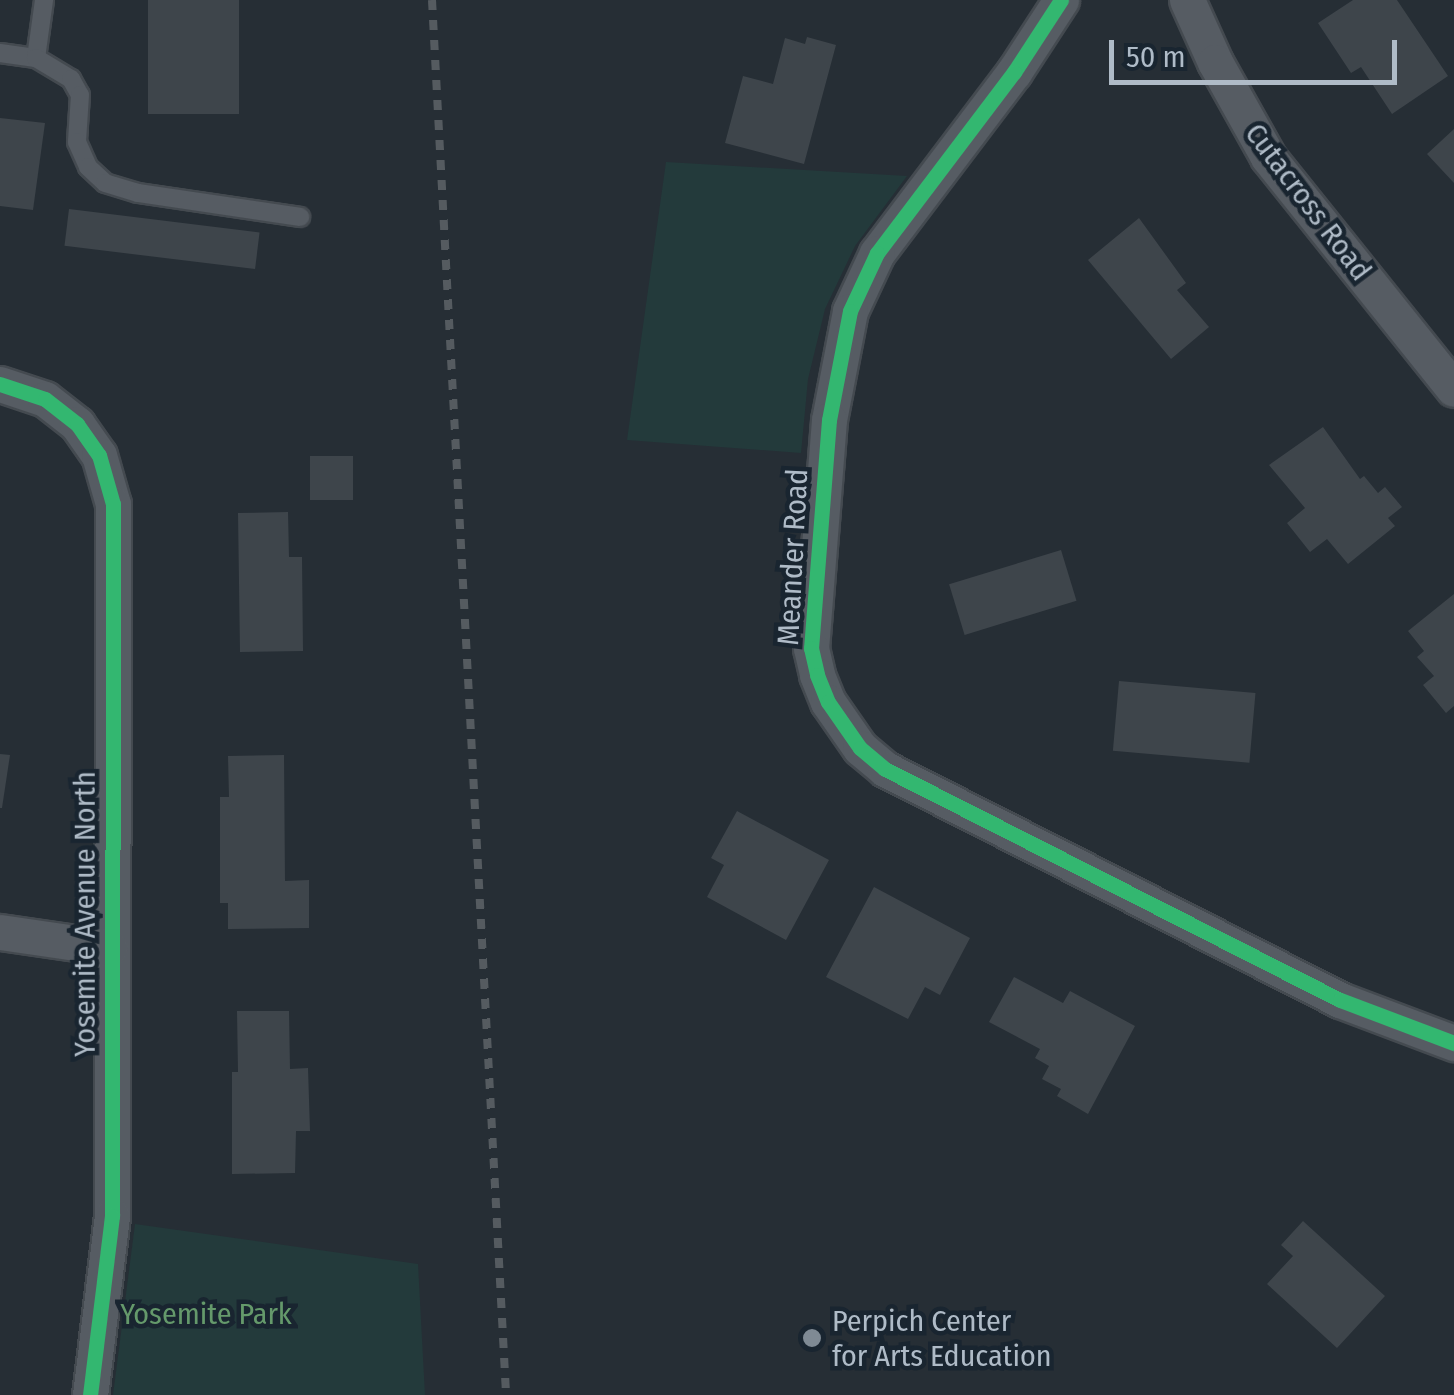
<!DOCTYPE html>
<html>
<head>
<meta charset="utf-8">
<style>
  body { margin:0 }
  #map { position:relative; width:1454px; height:1395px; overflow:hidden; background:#262e35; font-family:"Fira Sans Condensed",sans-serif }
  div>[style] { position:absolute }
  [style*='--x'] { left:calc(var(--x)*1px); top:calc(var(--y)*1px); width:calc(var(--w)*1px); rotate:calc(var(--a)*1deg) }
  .green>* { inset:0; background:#233a3b }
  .building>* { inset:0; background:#3e454b; transform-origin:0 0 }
  .roads { filter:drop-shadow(2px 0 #444a50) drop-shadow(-2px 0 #444a50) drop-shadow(0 2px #444a50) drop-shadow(0 -2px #444a50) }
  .lane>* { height:18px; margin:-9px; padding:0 9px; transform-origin:9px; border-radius:9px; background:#565c63 }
  .street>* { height:35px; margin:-17.5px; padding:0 17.5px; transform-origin:17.5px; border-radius:17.5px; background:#565c63 }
  .rail>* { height:8px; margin-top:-4px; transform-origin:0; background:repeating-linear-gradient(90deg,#555b60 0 10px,transparent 0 20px) }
  .cycleway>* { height:15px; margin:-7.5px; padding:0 7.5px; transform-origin:7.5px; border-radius:7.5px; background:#33b770 }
  .dots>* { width:28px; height:28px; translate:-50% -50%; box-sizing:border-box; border:5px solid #192530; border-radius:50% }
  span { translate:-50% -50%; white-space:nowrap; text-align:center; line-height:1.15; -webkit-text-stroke:9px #192530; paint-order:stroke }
  .street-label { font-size:30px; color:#afbbc7 }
  .park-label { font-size:30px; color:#65996b }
  .poi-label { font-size:30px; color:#afbbc7 }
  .left { translate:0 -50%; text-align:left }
  .scale { position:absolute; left:1109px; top:40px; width:288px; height:45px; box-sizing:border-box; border:5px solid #afbbc7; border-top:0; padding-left:12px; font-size:30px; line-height:35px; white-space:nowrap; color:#afbbc7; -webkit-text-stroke:8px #192530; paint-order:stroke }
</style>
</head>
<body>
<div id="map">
  <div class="green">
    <i style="clip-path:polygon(666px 162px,907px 176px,855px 246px,825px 309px,808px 379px,801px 453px,627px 440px)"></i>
    <i style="clip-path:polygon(135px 1224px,418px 1264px,425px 1395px,113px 1395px)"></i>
  </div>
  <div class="building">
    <i style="left:148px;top:0;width:91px;height:114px"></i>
    <i style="clip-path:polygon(1353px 0,1397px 0,1448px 76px,1392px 114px,1361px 67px,1351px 73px,1318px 23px)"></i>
    <i style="clip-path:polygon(807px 37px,836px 45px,804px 164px,725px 143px,743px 76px,773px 84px,785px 38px,805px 44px)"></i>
    <i style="clip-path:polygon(0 118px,45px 123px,33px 210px,0 206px)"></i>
    <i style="clip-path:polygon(1454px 129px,1454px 183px,1427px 154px)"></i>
    <i style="left:69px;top:209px;width:192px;height:37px;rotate:7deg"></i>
    <i style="clip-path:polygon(1139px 218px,1186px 283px,1177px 290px,1209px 327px,1171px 359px,1088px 260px)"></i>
    <i style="clip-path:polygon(1323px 427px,1360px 479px,1364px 476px,1378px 493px,1385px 487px,1402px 507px,1388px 518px,1395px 526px,1348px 564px,1327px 539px,1310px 552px,1287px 523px,1305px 508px,1269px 465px)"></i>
    <i style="left:353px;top:456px;width:44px;height:43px;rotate:90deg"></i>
    <i style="clip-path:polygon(288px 512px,289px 557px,302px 557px,303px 651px,240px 652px,238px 513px)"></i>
    <i style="left:1061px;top:550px;width:53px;height:117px;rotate:73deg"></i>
    <i style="clip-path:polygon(1454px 594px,1454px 706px,1446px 713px,1423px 685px,1434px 676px,1417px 657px,1424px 651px,1408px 631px)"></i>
    <i style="left:1119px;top:681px;width:137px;height:70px;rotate:5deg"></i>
    <i style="clip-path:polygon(0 754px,10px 755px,2px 808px,0 808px)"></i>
    <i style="clip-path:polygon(284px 755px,285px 881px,309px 880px,309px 928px,228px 929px,228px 903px,220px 903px,220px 797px,229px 797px,228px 756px)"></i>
    <i style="clip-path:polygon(737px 811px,829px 860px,786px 940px,707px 897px,724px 865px,711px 858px)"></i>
    <i style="clip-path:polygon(874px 887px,970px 938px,940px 995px,925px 987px,908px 1019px,826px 977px)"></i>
    <i style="clip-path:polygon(1014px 977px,1063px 1003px,1070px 991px,1135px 1026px,1088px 1114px,1057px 1096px,1061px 1089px,1042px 1079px,1049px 1066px,1035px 1058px,1040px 1049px,989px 1022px)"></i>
    <i style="clip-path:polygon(237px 1011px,289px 1011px,290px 1069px,308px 1068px,310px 1131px,296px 1131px,295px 1173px,232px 1174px,232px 1072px,238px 1072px)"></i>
    <i style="clip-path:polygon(1303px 1221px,1385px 1296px,1337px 1348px,1267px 1284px,1293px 1256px,1281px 1245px)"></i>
  </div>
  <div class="roads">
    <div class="lane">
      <i style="--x:0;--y:53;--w:36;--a:8"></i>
      <i style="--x:36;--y:58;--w:59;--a:-82.1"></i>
      <i style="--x:36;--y:58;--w:41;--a:31"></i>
      <i style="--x:71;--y:79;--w:18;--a:61"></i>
      <i style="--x:80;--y:95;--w:47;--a:93.7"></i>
      <i style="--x:77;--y:142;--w:27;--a:66"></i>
      <i style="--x:88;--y:167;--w:23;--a:43"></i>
      <i style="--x:105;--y:183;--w:34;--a:17"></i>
      <i style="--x:138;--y:193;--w:164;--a:8.4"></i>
    </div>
    <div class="street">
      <i style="--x:1061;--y:0;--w:86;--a:123.1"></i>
      <i style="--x:1014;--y:72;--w:227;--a:127.1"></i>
      <i style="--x:877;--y:253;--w:64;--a:115"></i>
      <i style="--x:850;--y:311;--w:111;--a:100.9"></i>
      <i style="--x:829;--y:420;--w:229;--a:94.5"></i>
      <i style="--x:811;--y:648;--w:28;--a:77"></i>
      <i style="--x:817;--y:675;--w:29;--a:68"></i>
      <i style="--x:828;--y:702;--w:56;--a:55.2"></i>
      <i style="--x:860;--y:748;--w:33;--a:40"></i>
      <i style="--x:885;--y:769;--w:510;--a:26.92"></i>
      <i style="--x:1340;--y:1000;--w:122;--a:20.7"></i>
      <i style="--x:1187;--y:0;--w:68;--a:65.7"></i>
      <i style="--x:1215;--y:62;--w:109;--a:60.8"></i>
      <i style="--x:1268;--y:157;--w:297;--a:51.3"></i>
      <i style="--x:0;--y:384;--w:47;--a:18.4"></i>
      <i style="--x:45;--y:399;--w:41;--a:38"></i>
      <i style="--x:77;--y:424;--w:38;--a:55"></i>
      <i style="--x:99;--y:455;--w:51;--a:74.1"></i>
      <i style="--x:113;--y:504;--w:712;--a:90.08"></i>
      <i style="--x:112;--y:1216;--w:180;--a:97"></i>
      <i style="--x:0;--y:932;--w:111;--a:8.3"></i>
    </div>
  </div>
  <div class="rail">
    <i style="--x:432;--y:0;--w:1397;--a:86.96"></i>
  </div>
  <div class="cycleway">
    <i style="--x:1061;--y:0;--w:86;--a:123.1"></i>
    <i style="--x:1014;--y:72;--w:227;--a:127.1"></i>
    <i style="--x:877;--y:253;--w:64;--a:115"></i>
    <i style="--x:850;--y:311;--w:111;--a:100.9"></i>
    <i style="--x:829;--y:420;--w:229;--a:94.5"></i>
    <i style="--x:811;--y:648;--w:28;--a:77"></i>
    <i style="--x:817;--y:675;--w:29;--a:68"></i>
    <i style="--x:828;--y:702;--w:56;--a:55.2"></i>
    <i style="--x:860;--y:748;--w:33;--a:40"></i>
    <i style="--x:885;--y:769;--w:510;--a:26.92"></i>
    <i style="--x:1340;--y:1000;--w:122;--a:20.7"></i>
    <i style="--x:0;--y:384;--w:47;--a:18.4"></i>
    <i style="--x:45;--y:399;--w:41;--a:38"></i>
    <i style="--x:77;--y:424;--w:38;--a:55"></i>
    <i style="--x:99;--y:455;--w:51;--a:74.1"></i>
    <i style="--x:113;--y:504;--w:712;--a:90.08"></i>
    <i style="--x:112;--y:1216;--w:180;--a:97"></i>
  </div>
  <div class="dots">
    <i style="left:812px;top:1338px;background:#7f8a94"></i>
  </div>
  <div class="street-label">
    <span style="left:1308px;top:202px;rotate:53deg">Cutacross Road</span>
    <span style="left:793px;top:557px;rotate:-87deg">Meander Road</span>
    <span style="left:85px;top:914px;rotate:-90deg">Yosemite Avenue North</span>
  </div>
  <div class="park-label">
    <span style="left:206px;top:1314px">Yosemite Park</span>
  </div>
  <div class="poi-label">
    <span class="left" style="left:832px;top:1338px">Perpich Center<br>for Arts Education</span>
  </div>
  <div class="scale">50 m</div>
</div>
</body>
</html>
